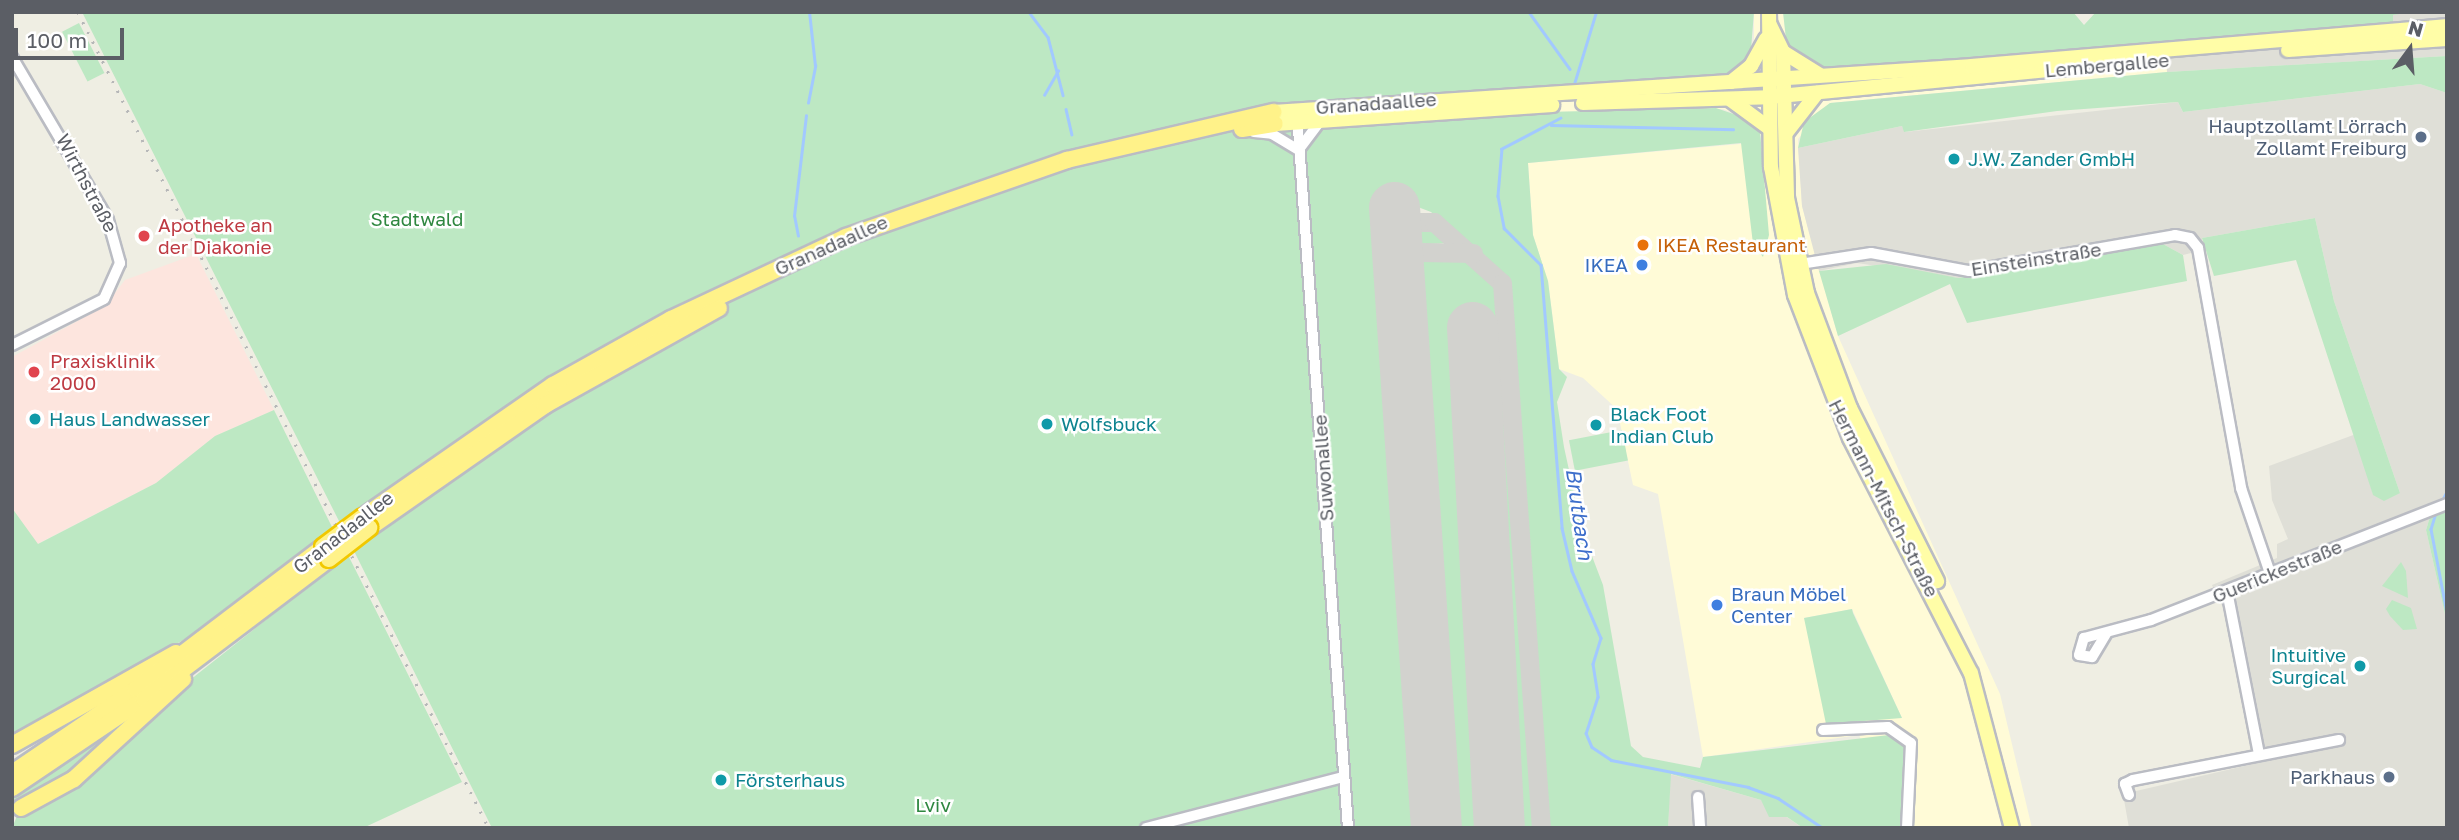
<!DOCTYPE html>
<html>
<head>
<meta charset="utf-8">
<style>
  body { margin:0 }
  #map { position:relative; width:2459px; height:840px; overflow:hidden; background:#efeee3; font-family:"Golos Text",sans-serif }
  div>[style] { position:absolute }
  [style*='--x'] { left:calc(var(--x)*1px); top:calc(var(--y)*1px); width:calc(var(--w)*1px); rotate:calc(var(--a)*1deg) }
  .commercial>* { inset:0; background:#fffbd7 }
  .industrial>* { inset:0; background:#dfdfd7 }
  .medical>* { inset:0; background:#fde5de }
  .green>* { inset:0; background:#bde8c3; transform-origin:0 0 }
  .stream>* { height:2.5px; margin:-1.25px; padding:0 1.25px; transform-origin:1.25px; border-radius:1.25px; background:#a2c9ff }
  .taxiway>* { height:19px; margin:-9.5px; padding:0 9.5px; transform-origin:9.5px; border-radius:9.5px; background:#d2d2ce }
  .runway>* { height:51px; margin:-25.5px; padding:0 25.5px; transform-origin:25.5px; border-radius:25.5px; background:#d2d2ce }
  .roads { filter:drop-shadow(2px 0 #babcc3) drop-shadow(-2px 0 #babcc3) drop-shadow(0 2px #babcc3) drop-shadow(0 -2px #babcc3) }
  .minor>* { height:10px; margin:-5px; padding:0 5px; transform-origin:5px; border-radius:5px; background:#fff }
  .major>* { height:14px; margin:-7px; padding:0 7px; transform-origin:7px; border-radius:7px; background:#fffda7 }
  .highway>* { height:16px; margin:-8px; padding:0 8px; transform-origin:8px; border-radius:8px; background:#fff289 }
  .rail>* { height:2.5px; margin-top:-1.25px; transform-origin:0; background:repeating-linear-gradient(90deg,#b6b7b8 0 2px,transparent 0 11px) }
  .bridges { filter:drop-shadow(2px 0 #f1c800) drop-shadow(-2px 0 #f1c800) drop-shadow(0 2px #f1c800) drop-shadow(0 -2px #f1c800) }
  .highway-bridge>* { height:16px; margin:-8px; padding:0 8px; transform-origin:8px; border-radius:8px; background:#fff289 }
  .dots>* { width:19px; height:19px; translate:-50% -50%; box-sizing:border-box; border:4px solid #fff; border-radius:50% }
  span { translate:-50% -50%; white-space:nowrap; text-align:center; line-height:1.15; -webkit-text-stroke:5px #fff; paint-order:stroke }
  .street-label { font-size:19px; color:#5b5e65 }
  .service-label { font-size:19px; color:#4e5e75 }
  .right { translate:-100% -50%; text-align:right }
  .culture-label { font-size:19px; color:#0d838f }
  .left { translate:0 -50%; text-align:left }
  .park-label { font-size:19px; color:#2f8740 }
  .health-label { font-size:19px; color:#be3a42 }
  .food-label { font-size:19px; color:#c56008 }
  .shop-label { font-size:19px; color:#366cbe }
  .water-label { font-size:21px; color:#3d6ecb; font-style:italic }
  .frame { position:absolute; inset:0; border:14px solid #5b5e65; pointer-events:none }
  .north { position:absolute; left:2375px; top:14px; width:70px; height:70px; -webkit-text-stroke:5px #fff; paint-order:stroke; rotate:16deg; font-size:19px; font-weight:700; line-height:28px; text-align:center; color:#5b5e65 }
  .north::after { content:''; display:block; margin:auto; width:24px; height:32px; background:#5b5e65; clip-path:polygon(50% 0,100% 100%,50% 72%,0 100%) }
  .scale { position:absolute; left:14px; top:28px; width:110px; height:32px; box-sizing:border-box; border:4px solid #5b5e65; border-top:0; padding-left:9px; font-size:21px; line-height:24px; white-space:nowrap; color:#5b5e65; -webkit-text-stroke:5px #fff; paint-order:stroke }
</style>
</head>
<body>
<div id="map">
  <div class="commercial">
    <i style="clip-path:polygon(evenodd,1754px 12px,1783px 12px,1787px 48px,1931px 61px,2166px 47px,2167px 72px,1830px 103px,1798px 139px,1802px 206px,1838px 336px,2000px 694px,2032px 828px,1903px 828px,1859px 735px,1703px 757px,1658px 494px,1633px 485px,1617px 409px,1583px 378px,1559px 369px,1548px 281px,1533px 235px,1528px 163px,1762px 142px,1761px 137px,1751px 120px,1723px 109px,1501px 113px,1500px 94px,1754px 45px,1754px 12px,1852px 609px,1902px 718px,1804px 618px,1852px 609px)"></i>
  </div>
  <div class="industrial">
    <i style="clip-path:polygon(2412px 12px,2447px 12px,2447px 56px,2167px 72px,2166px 47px)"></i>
    <i style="clip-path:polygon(2420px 84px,2447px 93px,2447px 511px,2430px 517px,2426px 530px,2447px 623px,2447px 828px,2129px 828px,2123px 794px,2253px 764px,2226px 614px,2212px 585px,2277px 558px,2277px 544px,2288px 539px,2272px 500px,2269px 466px,2356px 434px,2373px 494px,2400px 493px,2334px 301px,2315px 218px,2202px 238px,2203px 250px,2183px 255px,2163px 244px,1958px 278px,1857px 263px,1819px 271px,1802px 206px,1798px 148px,1902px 126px,1905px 132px,2178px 102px,2183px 112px)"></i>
    <i style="clip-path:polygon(1670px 774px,1761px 800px,1803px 828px,1668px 828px)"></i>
  </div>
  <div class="medical">
    <i style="clip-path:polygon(196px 254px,274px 410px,215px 436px,156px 483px,37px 544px,12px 508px,12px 357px,105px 306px,125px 280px)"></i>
  </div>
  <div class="green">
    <i style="clip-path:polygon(82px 12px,1754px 12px,1750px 62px,1735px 74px,1500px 94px,1501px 113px,1716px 108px,1751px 120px,1760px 131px,1769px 235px,1763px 257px,1753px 244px,1741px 143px,1528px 163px,1533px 235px,1548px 281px,1559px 369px,1567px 377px,1557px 402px,1564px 447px,1582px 530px,1603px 585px,1631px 746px,1643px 757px,1700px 768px,1703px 757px,1889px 735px,1906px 746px,1903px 828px,1803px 828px,1787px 817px,1769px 817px,1761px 800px,1671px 774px,1668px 828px,1545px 828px,1507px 283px,1431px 212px,1410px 204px,1377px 207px,1420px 828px,492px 828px,354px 551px,373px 536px,358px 509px,340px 523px)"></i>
    <i style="clip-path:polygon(1783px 12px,2073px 12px,2084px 25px,2096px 12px,2412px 12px,2393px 15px,2393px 24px,1823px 69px,1787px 48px)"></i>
    <i style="left:79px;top:23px;width:56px;height:19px;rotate:63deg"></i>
    <i style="clip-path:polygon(2447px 56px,2447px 93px,2420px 84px,2183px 112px,2178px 102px,2057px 111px,1904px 132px,1902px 126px,1798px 148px,1804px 122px,1830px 103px,2167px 72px)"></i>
    <i style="clip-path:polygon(2315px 218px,2334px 301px,2400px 493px,2384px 501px,2373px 495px,2296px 260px,2214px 276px,2202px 238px)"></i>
    <i style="clip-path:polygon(1429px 226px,1443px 231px,1451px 243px,1414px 245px,1416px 234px)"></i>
    <i style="clip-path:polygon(2163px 244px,2183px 255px,2187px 281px,1967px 323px,1950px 284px,1838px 336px,1819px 271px,1886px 264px,1958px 278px)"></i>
    <i style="clip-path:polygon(1459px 251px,1499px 288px,1536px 828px,1453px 828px,1414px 267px,1425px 253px)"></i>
    <i style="clip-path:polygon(274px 410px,333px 529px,212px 623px,12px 741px,12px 508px,38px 544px,156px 483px,215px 436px)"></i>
    <i style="left:1622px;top:430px;width:31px;height:54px;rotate:79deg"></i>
    <i style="clip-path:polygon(2447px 511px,2447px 623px,2426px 530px,2430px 517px)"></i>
    <i style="clip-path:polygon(348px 555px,462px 782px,363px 828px,12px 828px,17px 816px,83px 778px,195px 676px)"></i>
    <i style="clip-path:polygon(2401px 562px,2406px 571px,2408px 598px,2382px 586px)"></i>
    <i style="clip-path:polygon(2392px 600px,2411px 608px,2417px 629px,2403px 630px,2390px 616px,2386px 609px)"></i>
    <i style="clip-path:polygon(1852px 609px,1853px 613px,1902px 718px,1826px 724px,1804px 618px)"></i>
    <i style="clip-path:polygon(164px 693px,81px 769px,12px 804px,12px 795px)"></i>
  </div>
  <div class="stream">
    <i style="--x:1029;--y:12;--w:31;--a:53"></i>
    <i style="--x:1048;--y:37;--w:60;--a:75.5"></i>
    <i style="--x:1529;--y:12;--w:70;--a:54.3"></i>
    <i style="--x:1574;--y:84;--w:75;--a:-73"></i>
    <i style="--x:1044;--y:95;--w:28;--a:-60"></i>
    <i style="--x:808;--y:103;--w:38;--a:-79"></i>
    <i style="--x:815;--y:66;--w:54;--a:-96.3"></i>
    <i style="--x:1066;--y:109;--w:26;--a:77"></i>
    <i style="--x:1561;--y:118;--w:67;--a:152.3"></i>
    <i style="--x:1502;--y:149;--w:47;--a:94.9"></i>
    <i style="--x:1498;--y:196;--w:33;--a:79"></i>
    <i style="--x:1504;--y:228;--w:52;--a:45"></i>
    <i style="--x:1541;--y:265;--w:264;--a:85.4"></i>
    <i style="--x:1562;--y:528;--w:44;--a:76.9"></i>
    <i style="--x:1572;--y:571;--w:73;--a:66.6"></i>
    <i style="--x:1601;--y:638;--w:27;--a:107"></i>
    <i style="--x:1593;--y:664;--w:33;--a:81"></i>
    <i style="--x:1598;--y:697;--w:38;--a:108"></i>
    <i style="--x:1586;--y:733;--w:15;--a:67"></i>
    <i style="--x:1592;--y:747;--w:23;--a:34"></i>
    <i style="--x:1611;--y:760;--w:140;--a:11.1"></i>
    <i style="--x:1748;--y:787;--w:32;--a:20"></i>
    <i style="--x:1778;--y:798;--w:54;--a:33.7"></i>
    <i style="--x:1551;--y:125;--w:182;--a:1.3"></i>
    <i style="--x:798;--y:236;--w:20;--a:-101"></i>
    <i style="--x:794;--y:216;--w:101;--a:-83.2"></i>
    <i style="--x:2440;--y:504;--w:15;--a:-62"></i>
    <i style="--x:2436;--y:513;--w:17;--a:107"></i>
    <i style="--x:2431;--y:529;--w:86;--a:79.2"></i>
  </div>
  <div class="taxiway">
    <i style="--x:1396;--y:238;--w:23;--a:-45"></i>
    <i style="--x:1412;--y:222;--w:22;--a:0"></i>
    <i style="--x:1434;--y:222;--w:91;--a:41.9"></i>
    <i style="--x:1502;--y:283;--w:546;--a:85.91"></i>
    <i style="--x:1398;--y:279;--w:17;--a:-69"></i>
    <i style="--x:1404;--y:263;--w:20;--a:-33"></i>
    <i style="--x:1421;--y:252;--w:52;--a:1.1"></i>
  </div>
  <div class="runway">
    <i style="--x:1394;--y:207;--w:622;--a:86.13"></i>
    <i style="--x:1472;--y:327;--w:502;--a:86.92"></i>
  </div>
  <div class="roads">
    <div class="minor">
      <i style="--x:12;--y:57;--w:189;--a:59.5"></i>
      <i style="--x:108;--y:220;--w:45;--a:74.4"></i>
      <i style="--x:120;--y:263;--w:39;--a:114"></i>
      <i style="--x:104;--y:299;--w:103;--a:153.4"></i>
      <i style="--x:1297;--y:115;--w:715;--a:85.91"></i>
      <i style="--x:1254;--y:132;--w:18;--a:6"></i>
      <i style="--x:1272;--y:134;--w:31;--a:31"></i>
      <i style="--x:1300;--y:148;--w:35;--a:-53"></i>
      <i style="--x:1800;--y:264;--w:72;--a:-8.8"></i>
      <i style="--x:1871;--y:253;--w:100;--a:10.4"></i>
      <i style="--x:1969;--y:271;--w:209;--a:-9.9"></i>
      <i style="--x:2175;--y:235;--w:15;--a:11"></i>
      <i style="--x:2190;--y:238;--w:13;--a:51"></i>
      <i style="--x:2198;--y:248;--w:244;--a:79.8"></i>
      <i style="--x:2241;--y:488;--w:90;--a:71.2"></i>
      <i style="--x:2227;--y:591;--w:166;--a:78.9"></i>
      <i style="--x:2106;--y:634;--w:27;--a:121"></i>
      <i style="--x:2092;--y:657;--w:13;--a:-171"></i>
      <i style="--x:2079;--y:655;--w:18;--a:-74"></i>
      <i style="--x:2084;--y:638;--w:69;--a:-15"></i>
      <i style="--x:2151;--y:620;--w:318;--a:-21.4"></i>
      <i style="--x:1823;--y:730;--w:65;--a:-2.6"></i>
      <i style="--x:1888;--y:727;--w:28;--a:35"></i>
      <i style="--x:1911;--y:743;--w:85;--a:92.7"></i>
      <i style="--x:2129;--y:795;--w:12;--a:-110"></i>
      <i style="--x:2125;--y:784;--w:9;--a:-27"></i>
      <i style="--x:2133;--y:780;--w:210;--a:-11"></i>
      <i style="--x:1698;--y:797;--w:31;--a:86"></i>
      <i style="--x:1146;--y:828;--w:203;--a:-14.5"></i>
    </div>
    <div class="major">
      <i style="--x:1769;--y:12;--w:155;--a:89.3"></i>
      <i style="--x:1771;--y:167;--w:130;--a:79.4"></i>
      <i style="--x:1795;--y:295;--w:153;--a:69"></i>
      <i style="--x:1850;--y:438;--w:264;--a:62.8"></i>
      <i style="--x:1971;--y:673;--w:160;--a:75.2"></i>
      <i style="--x:1770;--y:25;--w:30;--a:64"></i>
      <i style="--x:1783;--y:52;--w:146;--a:88.4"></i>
      <i style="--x:1787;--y:198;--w:97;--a:78.1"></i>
      <i style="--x:1807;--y:293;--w:123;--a:69.5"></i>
      <i style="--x:1850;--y:408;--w:194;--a:63.3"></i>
      <i style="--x:2288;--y:50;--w:159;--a:-4"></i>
      <i style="--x:1783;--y:52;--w:44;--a:31.9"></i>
      <i style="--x:1731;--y:82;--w:26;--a:-39"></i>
      <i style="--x:1751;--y:66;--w:31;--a:-61"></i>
      <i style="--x:1731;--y:100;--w:47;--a:36.4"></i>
      <i style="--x:1583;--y:103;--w:186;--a:-1.8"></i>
      <i style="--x:1769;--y:97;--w:314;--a:-5.5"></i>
      <i style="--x:1273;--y:112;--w:701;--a:-3.77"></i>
      <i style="--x:1972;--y:66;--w:477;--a:-4.8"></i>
      <i style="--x:1275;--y:124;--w:278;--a:-3.9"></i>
      <i style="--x:1786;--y:133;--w:51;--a:-52.2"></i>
    </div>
    <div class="highway">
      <i style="--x:1242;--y:129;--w:33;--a:-9"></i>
      <i style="--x:363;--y:517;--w:231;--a:-34.8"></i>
      <i style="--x:553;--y:385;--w:135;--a:-29.2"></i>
      <i style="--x:671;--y:319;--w:193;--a:-25.1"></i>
      <i style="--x:846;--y:237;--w:234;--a:-19.2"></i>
      <i style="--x:1067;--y:160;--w:212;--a:-13.1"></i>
      <i style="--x:369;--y:528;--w:215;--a:-34.9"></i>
      <i style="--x:545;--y:405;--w:199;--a:-29.1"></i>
      <i style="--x:12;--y:745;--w:188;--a:-29.3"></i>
      <i style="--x:12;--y:773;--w:150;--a:-34.1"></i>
      <i style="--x:136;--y:689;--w:235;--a:-37.2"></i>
      <i style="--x:12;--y:788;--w:159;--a:-34"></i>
      <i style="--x:144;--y:699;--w:232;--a:-37.1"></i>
      <i style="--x:21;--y:808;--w:60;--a:-28.7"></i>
      <i style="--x:74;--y:779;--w:148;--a:-42.5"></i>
    </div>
  </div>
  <div class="rail">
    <i style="--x:78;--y:12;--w:574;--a:63.3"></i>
    <i style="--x:352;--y:556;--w:305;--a:63.3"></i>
  </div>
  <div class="bridges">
    <div class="highway-bridge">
      <i style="--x:323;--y:547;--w:50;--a:-36.9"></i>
      <i style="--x:329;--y:559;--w:51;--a:-37.8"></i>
    </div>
  </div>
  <div class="dots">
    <i style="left:2421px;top:137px;background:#5c6f8a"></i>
    <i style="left:1954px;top:159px;background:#0f9aa8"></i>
    <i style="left:144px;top:236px;background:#e0444e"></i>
    <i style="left:1643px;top:245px;background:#e8710a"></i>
    <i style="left:1642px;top:265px;background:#3f7fe0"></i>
    <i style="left:34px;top:372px;background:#e0444e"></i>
    <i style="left:35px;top:419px;background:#0f9aa8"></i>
    <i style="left:1047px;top:424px;background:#0f9aa8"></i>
    <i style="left:1596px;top:425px;background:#0f9aa8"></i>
    <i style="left:1717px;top:605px;background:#3f7fe0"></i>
    <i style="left:2360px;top:666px;background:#0f9aa8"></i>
    <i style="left:2389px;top:777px;background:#5c6f8a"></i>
    <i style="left:721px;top:780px;background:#0f9aa8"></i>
  </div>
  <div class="street-label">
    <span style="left:2107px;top:65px;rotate:-5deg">Lembergallee</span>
    <span style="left:1376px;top:103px;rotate:-4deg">Granadaallee</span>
    <span style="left:87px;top:183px;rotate:62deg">Wirthstraße</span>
    <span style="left:831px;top:245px;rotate:-24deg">Granadaallee</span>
    <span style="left:2036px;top:259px;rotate:-9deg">Einsteinstraße</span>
    <span style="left:1323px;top:468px;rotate:-94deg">Suwonallee</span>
    <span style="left:1884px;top:498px;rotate:63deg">Hermann-Mitsch-Straße</span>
    <span style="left:343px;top:532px;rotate:-38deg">Granadaallee</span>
    <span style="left:2277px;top:571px;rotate:-22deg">Guerickestraße</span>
  </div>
  <div class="service-label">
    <span class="right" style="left:2407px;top:137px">Hauptzollamt Lörrach<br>Zollamt Freiburg</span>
    <span class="right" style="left:2375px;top:777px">Parkhaus</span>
  </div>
  <div class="culture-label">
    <span class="left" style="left:1968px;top:159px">J.W. Zander GmbH</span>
    <span class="left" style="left:1610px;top:425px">Black Foot<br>Indian Club</span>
    <span class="left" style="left:49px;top:419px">Haus Landwasser</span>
    <span class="left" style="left:1061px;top:424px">Wolfsbuck</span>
    <span class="right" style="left:2346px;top:666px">Intuitive<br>Surgical</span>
    <span class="left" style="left:735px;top:780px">Försterhaus</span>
  </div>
  <div class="park-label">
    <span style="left:417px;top:219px">Stadtwald</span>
    <span style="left:933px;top:805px">Lviv</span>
  </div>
  <div class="health-label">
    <span class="left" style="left:158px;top:236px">Apotheke an<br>der Diakonie</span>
    <span class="left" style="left:50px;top:372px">Praxisklinik<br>2000</span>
  </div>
  <div class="food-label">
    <span class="left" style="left:1657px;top:245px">IKEA Restaurant</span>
  </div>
  <div class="shop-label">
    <span class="right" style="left:1628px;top:265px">IKEA</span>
    <span class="left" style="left:1731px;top:605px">Braun Möbel<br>Center</span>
  </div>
  <div class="water-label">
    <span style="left:1580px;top:514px;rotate:82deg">Brutbach</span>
  </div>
  <div class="frame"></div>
  <div class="north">N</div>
  <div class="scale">100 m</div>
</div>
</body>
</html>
